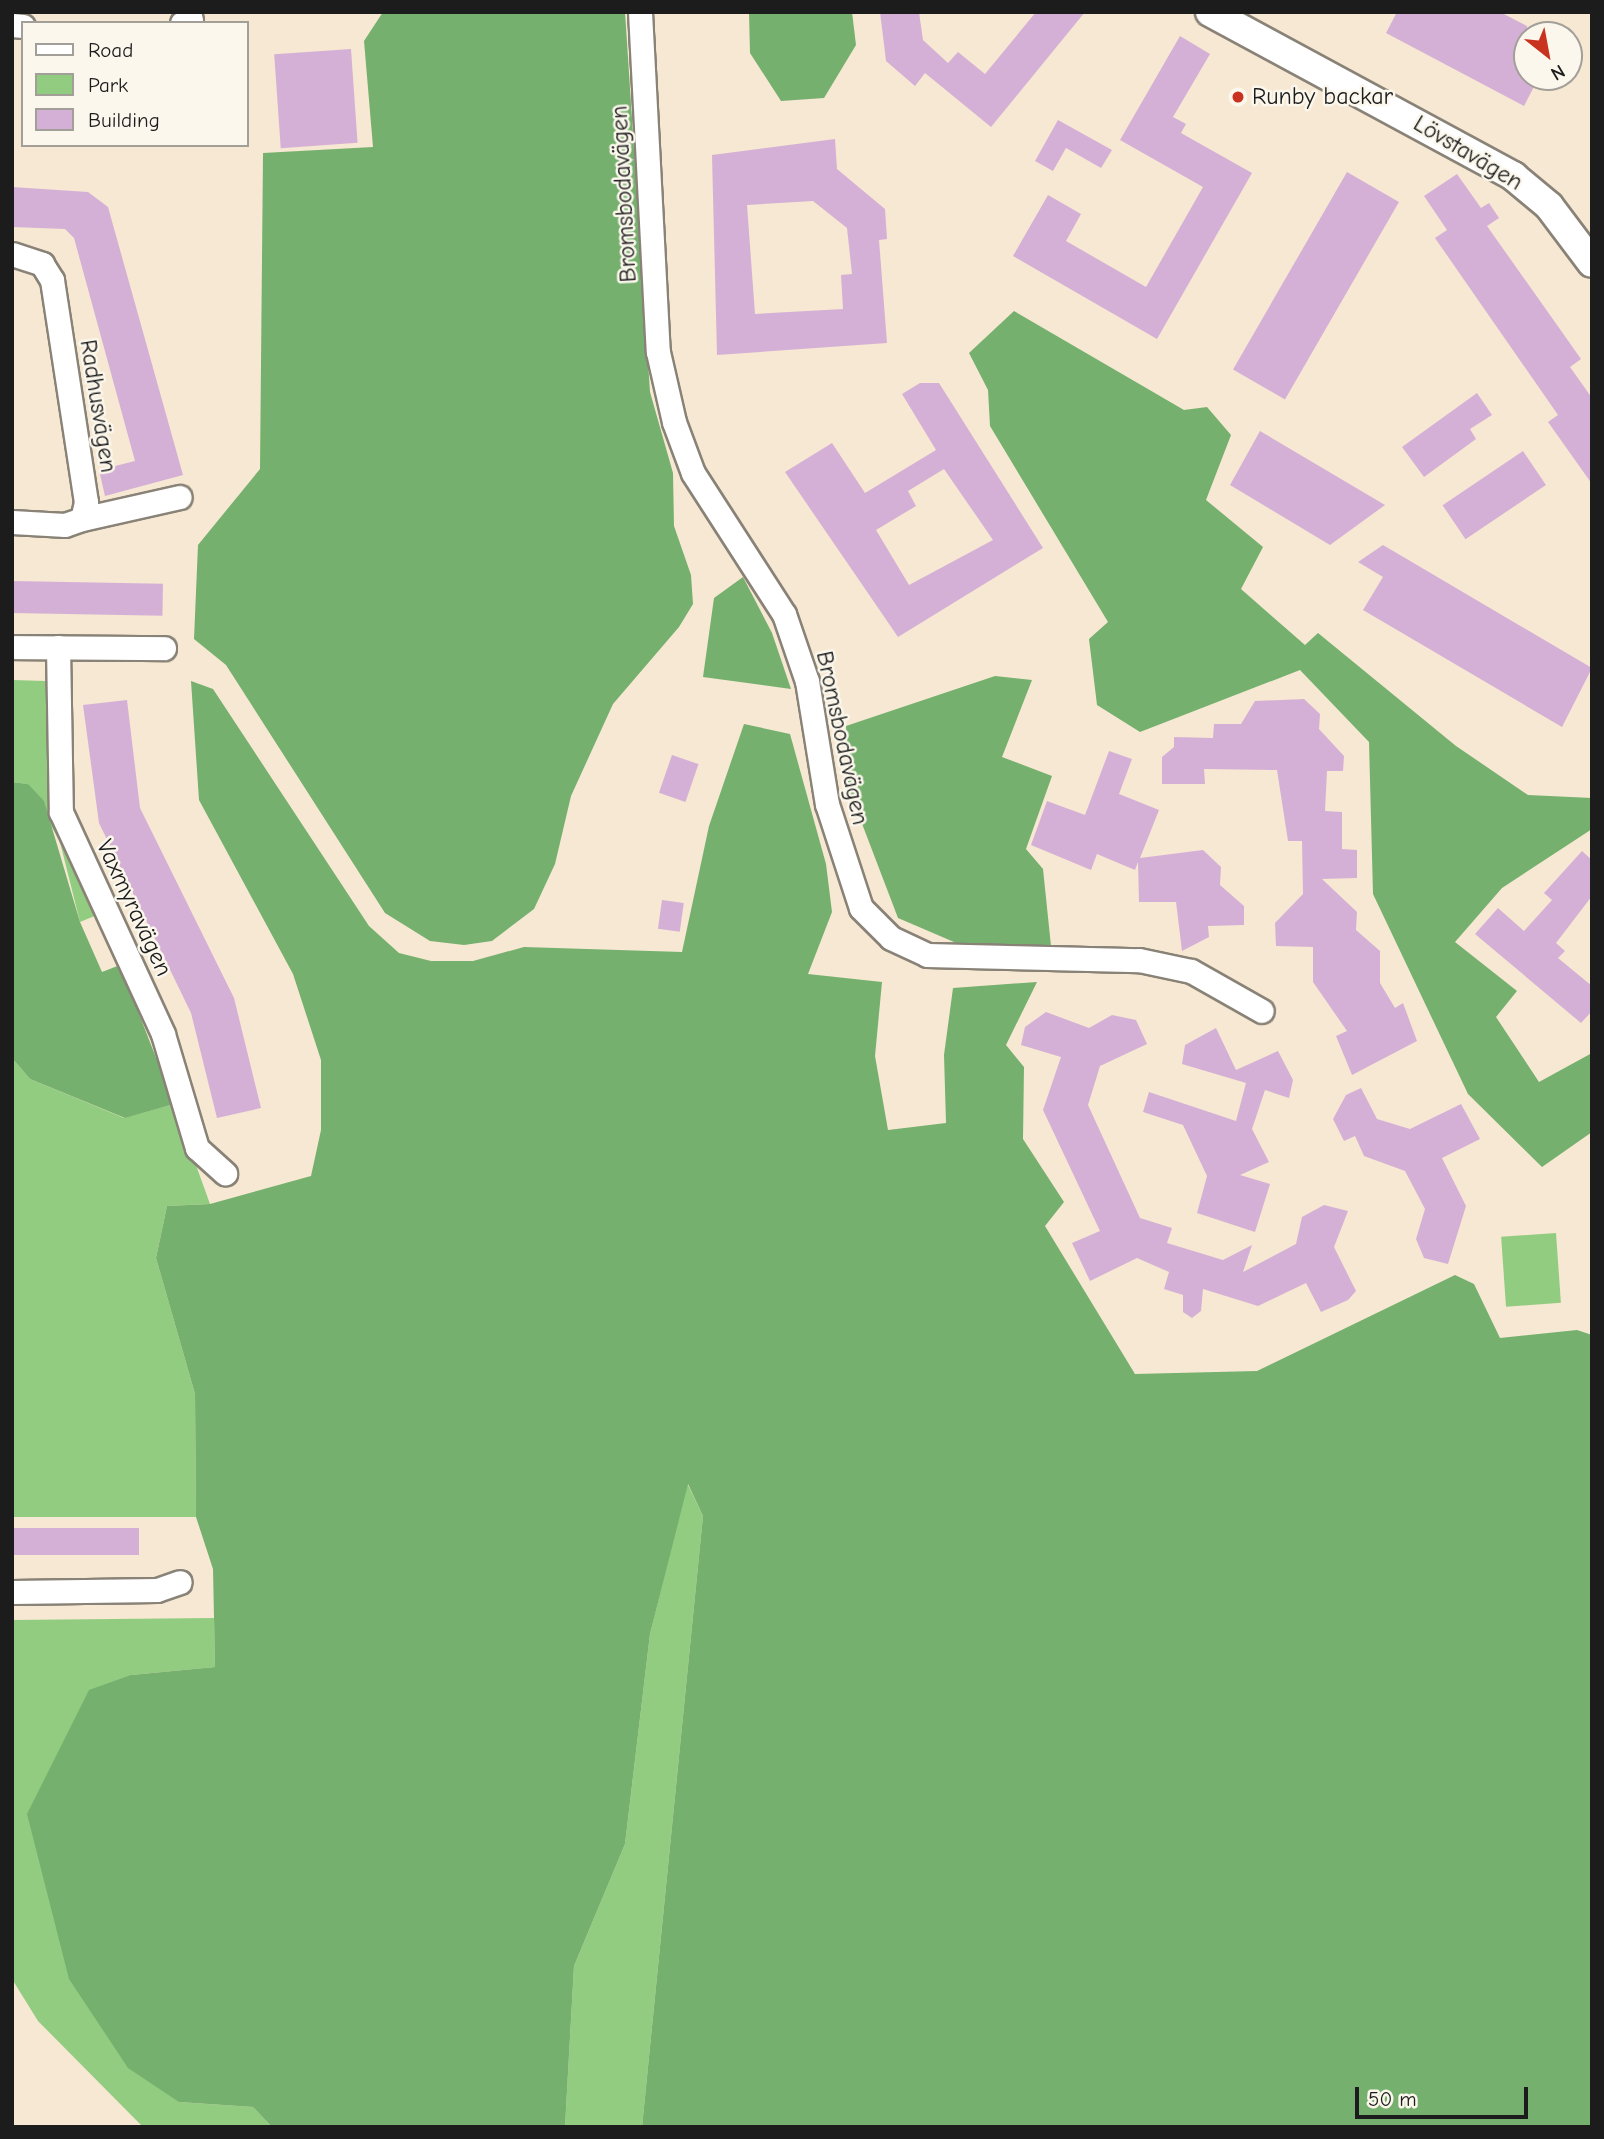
<!DOCTYPE html>
<html>
<head>
<meta charset="utf-8">
<style>
  body { margin:0 }
  #map { position:relative; width:1604px; height:2139px; overflow:hidden; background:#f6e8d2; font-family:"Comic Neue",sans-serif }
  div>[style] { position:absolute }
  [style*='--x'] { left:calc(var(--x)*1px); top:calc(var(--y)*1px); width:calc(var(--w)*1px); rotate:calc(var(--a)*1deg) }
  .green>* { inset:0; background:#92cc80; transform-origin:0 0 }
  .forest>* { inset:0; background:#75b06e }
  .building>* { inset:0; background:#d5b0d6; transform-origin:0 0 }
  .roads { filter:drop-shadow(2px 0 #898277) drop-shadow(-2px 0 #898277) drop-shadow(0 2px #898277) drop-shadow(0 -2px #898277) }
  .minor>* { height:23px; margin:-11.5px; padding:0 11.5px; transform-origin:11.5px; border-radius:11.5px; background:#fff }
  .tertiary>* { height:28px; margin:-14px; padding:0 14px; transform-origin:14px; border-radius:14px; background:#fff }
  .dots>* { width:19px; height:19px; translate:-50% -50%; box-sizing:border-box; border:4px solid #fbf7ec; border-radius:50% }
  span { translate:-50% -50%; white-space:nowrap; text-align:center; line-height:1.15; -webkit-text-stroke:5px #fbf7ec; paint-order:stroke }
  .poi-label { font-size:24px; color:#1c1c1c }
  .left { translate:0 -50%; text-align:left }
  .street-label { font-size:24px; color:#1c1c1c }
  .frame { position:absolute; inset:0; border:14px solid #1c1c1c; pointer-events:none }
  .legend { position:absolute; left:21px; top:21px; width:228px; height:126px; box-sizing:border-box; background:#fbf7ec; border:2px solid #a29f99; margin:0; padding:9px 12px; list-style:none; font-size:21px; color:#1c1c1c }
  .legend li { display:flex; align-items:center; gap:14px; height:35px }
  .legend b { width:35px; border:2px solid #a29f99 }
  .north { position:absolute; left:1513px; top:21px; width:70px; height:70px; box-sizing:border-box; background:#fbf7ec; border:2px solid #a29f99; border-radius:50%; rotate:149deg; font-size:19px; font-weight:700; line-height:28px; text-align:center; color:#1c1c1c }
  .north::after { content:''; display:block; margin:auto; width:24px; height:32px; background:#c8321e; clip-path:polygon(50% 0,100% 100%,50% 72%,0 100%) }
  .scale { position:absolute; left:1355px; top:2087px; width:173px; height:32px; box-sizing:border-box; border:4px solid #1c1c1c; border-top:0; padding-left:9px; font-size:21px; line-height:24px; white-space:nowrap; color:#1c1c1c; -webkit-text-stroke:5px #fbf7ec; paint-order:stroke }
</style>
</head>
<body>
<div id="map">
  <div class="green">
    <i style="clip-path:polygon(12px 680px,46px 681px,53px 814px,97px 915px,80px 922px,60px 842px,28px 784px,12px 782px)"></i>
    <i style="clip-path:polygon(12px 1058px,30px 1079px,124px 1118px,174px 1104px,210px 1204px,167px 1206px,156px 1258px,195px 1394px,196px 1517px,12px 1517px)"></i>
    <i style="left:1556px;top:1233px;width:70px;height:55px;rotate:86deg"></i>
    <i style="clip-path:polygon(687px 1483px,703px 1516px,642px 2127px,565px 2127px,574px 1966px,625px 1844px,650px 1634px)"></i>
    <i style="clip-path:polygon(214px 1618px,215px 1667px,131px 1675px,179px 2102px,253px 2107px,272px 2127px,143px 2127px,38px 2021px,12px 1979px,12px 1620px)"></i>
  </div>
  <div class="forest">
    <i style="clip-path:polygon(383px 12px,625px 12px,650px 392px,673px 473px,674px 526px,691px 575px,693px 604px,679px 627px,613px 704px,571px 796px,555px 864px,534px 909px,492px 941px,464px 945px,430px 941px,385px 913px,226px 665px,194px 639px,198px 545px,260px 469px,263px 153px,373px 147px,364px 41px)"></i>
    <i style="clip-path:polygon(749px 12px,852px 12px,856px 45px,824px 98px,781px 101px,750px 53px)"></i>
    <i style="clip-path:polygon(1014px 311px,1184px 410px,1207px 407px,1231px 435px,1206px 500px,1263px 547px,1241px 589px,1305px 645px,1318px 633px,1456px 746px,1528px 795px,1592px 798px,1592px 829px,1502px 888px,1455px 942px,1517px 991px,1496px 1017px,1539px 1082px,1592px 1053px,1592px 1132px,1542px 1167px,1468px 1094px,1373px 894px,1369px 742px,1300px 670px,1140px 732px,1097px 705px,1089px 639px,1108px 622px,990px 426px,988px 390px,969px 353px)"></i>
    <i style="clip-path:polygon(743px 577px,772px 633px,791px 689px,703px 677px,714px 598px)"></i>
    <i style="clip-path:polygon(995px 676px,1032px 680px,1002px 757px,1052px 776px,1026px 849px,1043px 869px,1051px 946px,961px 945px,898px 918px,848px 787px,846px 726px)"></i>
    <i style="clip-path:polygon(191px 681px,213px 689px,369px 926px,399px 953px,431px 961px,473px 961px,524px 947px,682px 952px,709px 826px,744px 724px,790px 734px,826px 864px,832px 912px,808px 974px,882px 982px,875px 1056px,888px 1130px,946px 1123px,944px 1055px,953px 988px,1037px 982px,1006px 1045px,1024px 1067px,1023px 1139px,1064px 1202px,1045px 1226px,1135px 1374px,1257px 1371px,1455px 1275px,1474px 1284px,1500px 1338px,1577px 1330px,1592px 1335px,1592px 2127px,642px 2127px,703px 1516px,688px 1484px,650px 1634px,625px 1844px,574px 1966px,565px 2127px,272px 2127px,253px 2107px,179px 2102px,128px 2068px,69px 1979px,27px 1814px,89px 1690px,131px 1675px,215px 1667px,213px 1569px,196px 1517px,195px 1394px,156px 1258px,167px 1206px,210px 1204px,311px 1176px,321px 1130px,321px 1060px,293px 974px,199px 800px)"></i>
    <i style="clip-path:polygon(12px 782px,28px 784px,44px 801px,80px 922px,102px 972px,120px 965px,174px 1104px,125px 1118px,30px 1079px,12px 1058px)"></i>
  </div>
  <div class="building">
    <i style="clip-path:polygon(880px 12px,919px 12px,923px 40px,948px 63px,958px 52px,985px 74px,1036px 12px,1085px 12px,991px 127px,925px 73px,915px 86px,886px 61px)"></i>
    <i style="clip-path:polygon(1397px 12px,1500px 12px,1527px 26px,1527px 77px,1539px 77px,1524px 106px,1386px 33px)"></i>
    <i style="clip-path:polygon(1180px 36px,1210px 54px,1173px 117px,1186px 124px,1181px 133px,1252px 173px,1157px 339px,1013px 256px,1048px 195px,1081px 214px,1066px 241px,1146px 287px,1203px 187px,1120px 140px)"></i>
    <i style="left:351px;top:49px;width:94px;height:77px;rotate:86deg"></i>
    <i style="clip-path:polygon(1058px 120px,1112px 150px,1101px 168px,1066px 148px,1053px 171px,1035px 161px)"></i>
    <i style="clip-path:polygon(evenodd,835px 139px,837px 169px,885px 209px,887px 239px,879px 240px,887px 343px,717px 355px,712px 155px,835px 139px,813px 201px,847px 228px,852px 274px,841px 275px,843px 309px,755px 314px,747px 205px,813px 201px)"></i>
    <i style="left:1347px;top:172px;width:60px;height:228px;rotate:30deg"></i>
    <i style="clip-path:polygon(1457px 174px,1481px 208px,1489px 203px,1499px 218px,1487px 226px,1581px 359px,1570px 367px,1592px 398px,1592px 484px,1548px 422px,1558px 415px,1435px 238px,1447px 230px,1424px 196px)"></i>
    <i style="clip-path:polygon(12px 187px,88px 192px,108px 207px,183px 475px,105px 496px,99px 470px,135px 461px,74px 238px,65px 229px,12px 227px)"></i>
    <i style="clip-path:polygon(evenodd,920px 383px,939px 383px,1043px 548px,898px 637px,785px 472px,832px 443px,865px 493px,936px 450px,902px 394px,920px 383px,944px 469px,993px 540px,909px 585px,876px 530px,916px 506px,908px 491px,944px 469px)"></i>
    <i style="clip-path:polygon(1477px 393px,1492px 415px,1470px 429px,1476px 439px,1424px 477px,1402px 447px)"></i>
    <i style="clip-path:polygon(1260px 431px,1385px 505px,1330px 545px,1230px 485px)"></i>
    <i style="left:1523px;top:451px;width:41px;height:97px;rotate:56deg"></i>
    <i style="clip-path:polygon(1383px 545px,1592px 668px,1562px 727px,1363px 610px,1383px 577px,1358px 562px)"></i>
    <i style="left:12px;top:581px;width:151px;height:32px;rotate:1deg"></i>
    <i style="clip-path:polygon(1304px 699px,1320px 714px,1319px 729px,1344px 756px,1343px 771px,1327px 771px,1325px 811px,1342px 812px,1342px 849px,1357px 850px,1357px 878px,1322px 879px,1357px 912px,1356px 930px,1380px 951px,1380px 983px,1395px 1008px,1403px 1003px,1417px 1041px,1352px 1075px,1336px 1036px,1347px 1031px,1313px 982px,1313px 947px,1276px 946px,1275px 923px,1303px 894px,1302px 841px,1288px 841px,1277px 770px,1204px 769px,1205px 784px,1162px 784px,1162px 757px,1174px 747px,1174px 737px,1213px 738px,1214px 724px,1241px 724px,1255px 701px)"></i>
    <i style="clip-path:polygon(127px 700px,140px 808px,234px 998px,261px 1108px,217px 1118px,191px 1013px,99px 823px,83px 705px)"></i>
    <i style="clip-path:polygon(1109px 751px,1132px 759px,1119px 794px,1159px 810px,1140px 858px,1203px 850px,1221px 867px,1220px 885px,1244px 906px,1244px 925px,1208px 926px,1209px 937px,1182px 951px,1176px 902px,1139px 902px,1138px 862px,1135px 870px,1097px 854px,1091px 870px,1031px 845px,1047px 801px,1085px 815px)"></i>
    <i style="left:672px;top:755px;width:28px;height:40px;rotate:19deg"></i>
    <i style="clip-path:polygon(1582px 851px,1592px 860px,1592px 896px,1556px 943px,1565px 951px,1558px 958px,1592px 986px,1592px 1011px,1581px 1023px,1475px 934px,1498px 908px,1524px 931px,1552px 900px,1544px 893px)"></i>
    <i style="left:662px;top:900px;width:22px;height:29px;rotate:8deg"></i>
    <i style="clip-path:polygon(1046px 1012px,1089px 1028px,1112px 1015px,1136px 1020px,1147px 1044px,1100px 1066px,1088px 1105px,1140px 1218px,1172px 1228px,1167px 1243px,1223px 1260px,1252px 1245px,1243px 1272px,1296px 1244px,1302px 1217px,1324px 1205px,1348px 1211px,1334px 1247px,1356px 1291px,1348px 1300px,1321px 1312px,1306px 1283px,1258px 1306px,1203px 1289px,1201px 1311px,1192px 1318px,1183px 1312px,1183px 1295px,1164px 1289px,1169px 1272px,1137px 1258px,1090px 1281px,1072px 1243px,1100px 1231px,1043px 1110px,1061px 1057px,1021px 1045px,1025px 1027px)"></i>
    <i style="clip-path:polygon(1216px 1028px,1236px 1070px,1278px 1051px,1293px 1080px,1289px 1098px,1265px 1090px,1252px 1129px,1269px 1162px,1240px 1175px,1270px 1184px,1255px 1232px,1197px 1213px,1207px 1176px,1183px 1125px,1143px 1112px,1149px 1092px,1236px 1121px,1246px 1083px,1182px 1064px,1185px 1045px)"></i>
    <i style="clip-path:polygon(1361px 1088px,1377px 1119px,1410px 1129px,1461px 1104px,1480px 1139px,1442px 1158px,1466px 1206px,1448px 1264px,1424px 1258px,1416px 1239px,1425px 1209px,1405px 1171px,1364px 1156px,1355px 1136px,1344px 1141px,1333px 1119px,1346px 1095px)"></i>
    <i style="left:12px;top:1528px;width:127px;height:27px"></i>
  </div>
  <div class="roads">
    <div class="minor">
      <i style="--x:640;--y:12;--w:340;--a:87"></i>
      <i style="--x:658;--y:352;--w:72;--a:77.1"></i>
      <i style="--x:674;--y:422;--w:54;--a:69.6"></i>
      <i style="--x:693;--y:473;--w:168;--a:57.2"></i>
      <i style="--x:784;--y:614;--w:71;--a:71.1"></i>
      <i style="--x:807;--y:681;--w:125;--a:80.8"></i>
      <i style="--x:827;--y:804;--w:109;--a:71.9"></i>
      <i style="--x:861;--y:908;--w:42;--a:45"></i>
      <i style="--x:891;--y:938;--w:40;--a:25"></i>
      <i style="--x:927;--y:955;--w:212;--a:1.4"></i>
      <i style="--x:1139;--y:960;--w:53;--a:11.9"></i>
      <i style="--x:1191;--y:971;--w:81;--a:29.4"></i>
      <i style="--x:182;--y:23;--w:9;--a:-18"></i>
      <i style="--x:191;--y:20;--w:8;--a:-104"></i>
      <i style="--x:12;--y:25;--w:11;--a:5"></i>
      <i style="--x:12;--y:254;--w:32;--a:18"></i>
      <i style="--x:42;--y:264;--w:19;--a:58"></i>
      <i style="--x:52;--y:280;--w:225;--a:81.3"></i>
      <i style="--x:86;--y:502;--w:17;--a:103"></i>
      <i style="--x:82;--y:519;--w:18;--a:161"></i>
      <i style="--x:65;--y:525;--w:53;--a:-176.8"></i>
      <i style="--x:82;--y:519;--w:100;--a:-12.7"></i>
      <i style="--x:12;--y:647;--w:152;--a:0.4"></i>
      <i style="--x:58;--y:647;--w:165;--a:89"></i>
      <i style="--x:61;--y:812;--w:244;--a:65.3"></i>
      <i style="--x:163;--y:1034;--w:119;--a:73.4"></i>
      <i style="--x:197;--y:1148;--w:38;--a:42"></i>
      <i style="--x:12;--y:1592;--w:145;--a:-0.8"></i>
      <i style="--x:157;--y:1590;--w:24;--a:-19"></i>
    </div>
    <div class="tertiary">
      <i style="--x:1210;--y:12;--w:345;--a:28.4"></i>
      <i style="--x:1513;--y:176;--w:47;--a:39.8"></i>
      <i style="--x:1549;--y:206;--w:71;--a:53"></i>
    </div>
  </div>
  <div class="dots">
    <i style="left:1238px;top:97px;background:#c8321e"></i>
  </div>
  <div class="poi-label">
    <span class="left" style="left:1252px;top:97px">Runby backar</span>
  </div>
  <div class="street-label">
    <span style="left:1468px;top:153px;rotate:31deg">Lövstavägen</span>
    <span style="left:624px;top:194px;rotate:-93deg">Bromsbodavägen</span>
    <span style="left:98px;top:406px;rotate:81deg">Radhusvägen</span>
    <span style="left:842px;top:738px;rotate:78deg">Bromsbodavägen</span>
    <span style="left:134px;top:908px;rotate:65deg">Vaxmyravägen</span>
  </div>
  <div class="frame"></div>
  <ul class="legend">
  <li><b style="height:9px;background:#fff"></b>Road</li>
  <li><b style="height:19px;background:#92cc80"></b>Park</li>
  <li><b style="height:19px;background:#d5b0d6"></b>Building</li>
  </ul>
  <div class="north">N</div>
  <div class="scale">50 m</div>
</div>
</body>
</html>
